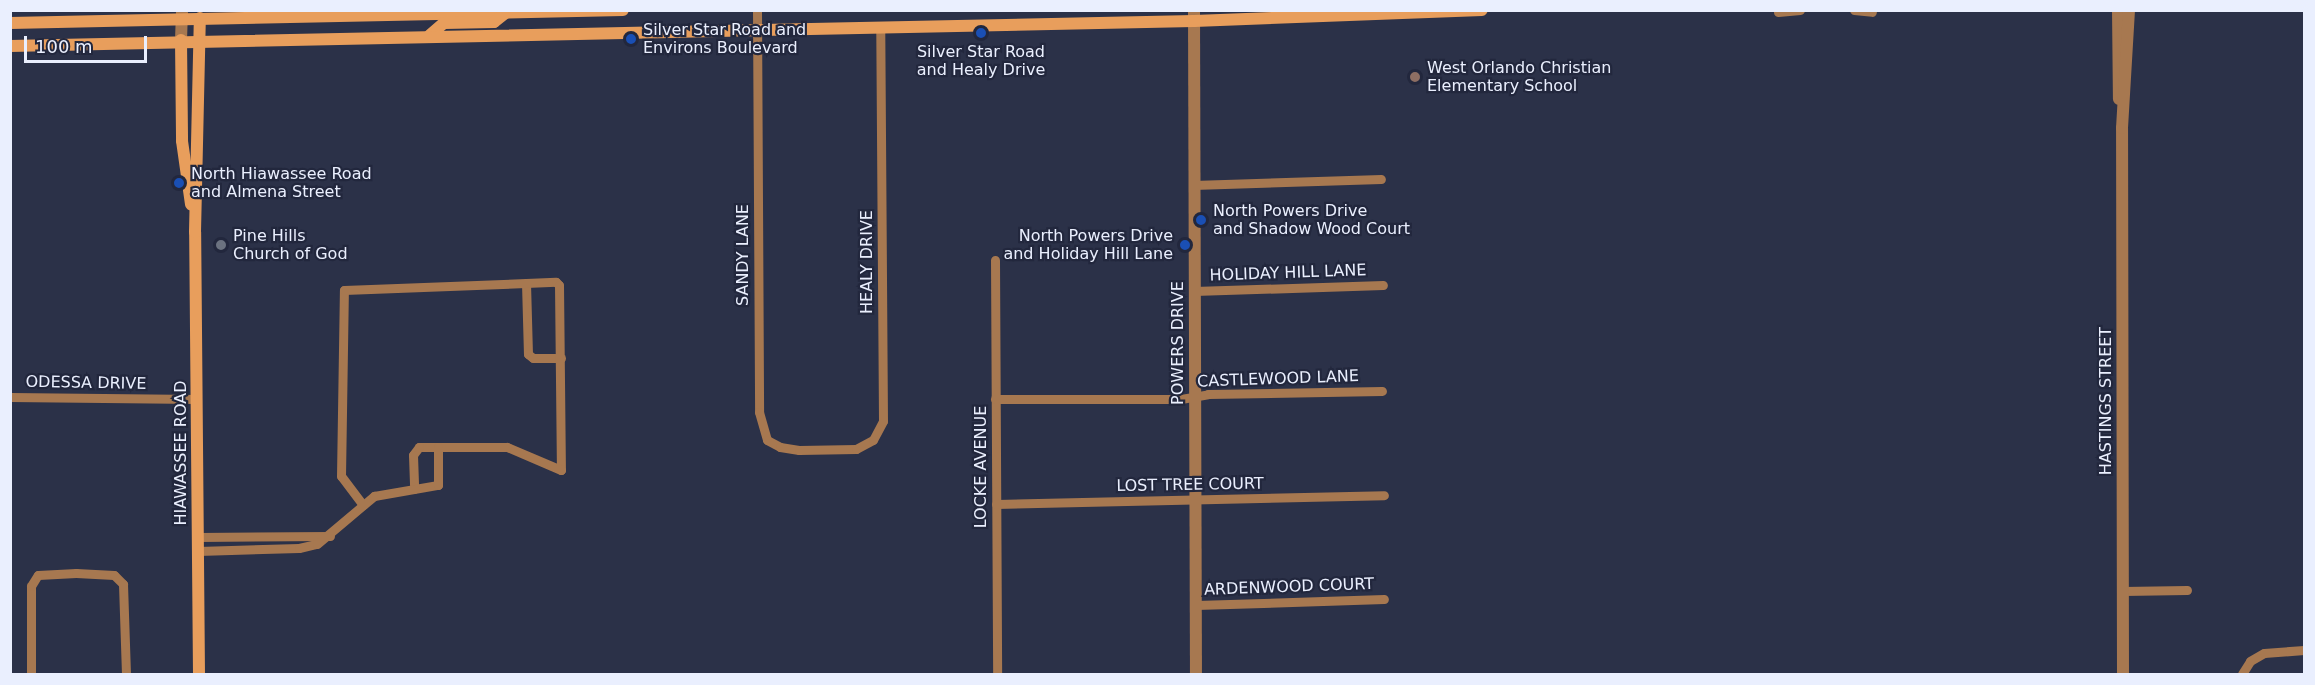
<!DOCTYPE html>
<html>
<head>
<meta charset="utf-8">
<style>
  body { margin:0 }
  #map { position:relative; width:2315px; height:685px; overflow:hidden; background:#2b3148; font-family:"DejaVu Sans",sans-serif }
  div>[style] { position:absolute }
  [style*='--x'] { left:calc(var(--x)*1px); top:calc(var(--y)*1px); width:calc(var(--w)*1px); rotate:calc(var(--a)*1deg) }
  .minor>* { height:9px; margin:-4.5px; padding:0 4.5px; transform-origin:4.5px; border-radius:4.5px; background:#a77850 }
  .tertiary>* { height:12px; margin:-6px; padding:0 6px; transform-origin:6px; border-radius:6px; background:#a77850 }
  .secondary>* { height:12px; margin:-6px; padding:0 6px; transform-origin:6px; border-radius:6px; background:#e89e5c }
  .dots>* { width:16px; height:16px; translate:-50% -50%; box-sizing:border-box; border:3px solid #22273d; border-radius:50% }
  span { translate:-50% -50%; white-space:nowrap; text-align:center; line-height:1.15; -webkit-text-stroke:4.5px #22273d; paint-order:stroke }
  .poi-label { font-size:16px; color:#eaeffe }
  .left { translate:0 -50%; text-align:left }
  .right { translate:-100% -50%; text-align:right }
  .street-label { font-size:16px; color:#eaeffe }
  .frame { position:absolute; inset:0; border:12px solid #eaeffe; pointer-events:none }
  .scale { position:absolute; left:24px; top:36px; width:123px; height:27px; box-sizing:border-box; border:3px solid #eaeffe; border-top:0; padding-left:8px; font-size:18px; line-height:21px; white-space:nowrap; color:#eaeffe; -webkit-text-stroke:4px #22273d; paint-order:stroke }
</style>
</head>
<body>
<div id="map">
  <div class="minor">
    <i style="--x:757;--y:10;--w:402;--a:89.7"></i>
    <i style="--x:759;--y:412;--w:29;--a:74"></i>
    <i style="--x:767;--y:440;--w:15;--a:28"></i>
    <i style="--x:780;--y:447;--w:19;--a:9"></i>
    <i style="--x:799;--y:450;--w:57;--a:-1"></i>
    <i style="--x:856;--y:449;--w:19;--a:-28"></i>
    <i style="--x:873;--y:440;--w:21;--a:-62"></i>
    <i style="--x:883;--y:421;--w:394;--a:-90.4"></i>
    <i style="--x:1854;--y:10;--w:18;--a:6"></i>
    <i style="--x:1778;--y:12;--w:22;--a:-5"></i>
    <i style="--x:1193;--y:185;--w:188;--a:-1.8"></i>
    <i style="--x:995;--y:260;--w:414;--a:89.7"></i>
    <i style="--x:526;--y:283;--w:71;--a:88.4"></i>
    <i style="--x:528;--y:354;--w:6;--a:39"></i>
    <i style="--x:533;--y:358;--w:28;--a:0"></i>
    <i style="--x:1194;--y:291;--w:189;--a:-1.8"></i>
    <i style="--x:10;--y:397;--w:187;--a:0.6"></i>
    <i style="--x:995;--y:399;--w:186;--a:0"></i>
    <i style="--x:1181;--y:399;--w:27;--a:-10"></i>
    <i style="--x:1208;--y:394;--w:174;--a:-1"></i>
    <i style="--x:996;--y:504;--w:388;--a:-1.3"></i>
    <i style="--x:363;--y:505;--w:36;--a:-127"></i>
    <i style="--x:341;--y:476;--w:186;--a:-89.1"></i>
    <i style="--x:344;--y:290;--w:212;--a:-2.2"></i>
    <i style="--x:556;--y:282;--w:4;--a:45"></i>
    <i style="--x:559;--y:285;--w:185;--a:89.4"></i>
    <i style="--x:561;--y:470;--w:59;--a:-156.9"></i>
    <i style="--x:507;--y:447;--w:88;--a:180"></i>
    <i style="--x:419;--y:447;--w:10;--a:127"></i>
    <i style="--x:413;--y:455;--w:34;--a:88"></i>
    <i style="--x:198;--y:537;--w:132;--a:-0.4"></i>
    <i style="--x:198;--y:551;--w:101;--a:-1.7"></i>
    <i style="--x:299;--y:548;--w:18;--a:-13"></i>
    <i style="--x:317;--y:544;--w:75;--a:-40.1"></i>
    <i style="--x:374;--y:496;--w:65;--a:-9.8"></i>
    <i style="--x:438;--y:485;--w:38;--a:-90"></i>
    <i style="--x:2123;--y:591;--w:64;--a:-0.9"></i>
    <i style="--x:1196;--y:605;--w:188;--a:-1.8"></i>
    <i style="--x:31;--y:674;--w:88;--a:-90"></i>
    <i style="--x:31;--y:586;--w:13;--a:-58"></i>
    <i style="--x:38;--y:575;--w:38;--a:-3"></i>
    <i style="--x:76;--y:573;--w:38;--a:3"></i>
    <i style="--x:114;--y:575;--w:13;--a:45"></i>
    <i style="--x:123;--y:584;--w:90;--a:88.1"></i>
    <i style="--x:2242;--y:674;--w:15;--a:-58"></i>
    <i style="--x:2250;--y:661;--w:16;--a:-30"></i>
    <i style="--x:2264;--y:653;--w:40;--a:-4.3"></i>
  </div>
  <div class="tertiary">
    <i style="--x:1194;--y:10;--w:664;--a:89.83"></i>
    <i style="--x:2118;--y:10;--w:89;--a:89.4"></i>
    <i style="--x:181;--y:40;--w:30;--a:-88"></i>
    <i style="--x:2123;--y:674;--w:546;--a:-90.1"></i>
    <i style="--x:2122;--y:128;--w:118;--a:-86.6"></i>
  </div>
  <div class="secondary">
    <i style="--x:10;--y:23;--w:613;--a:-1.21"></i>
    <i style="--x:430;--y:35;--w:18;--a:-41"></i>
    <i style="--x:444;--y:23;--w:50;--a:-1.1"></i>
    <i style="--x:494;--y:22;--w:16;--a:-38"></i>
    <i style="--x:181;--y:40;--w:101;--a:89.4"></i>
    <i style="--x:182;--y:141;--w:64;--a:81.9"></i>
    <i style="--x:10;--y:46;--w:1184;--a:-1.21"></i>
    <i style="--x:1194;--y:21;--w:288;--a:-2.2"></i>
    <i style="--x:199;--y:674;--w:442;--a:-90.5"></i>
    <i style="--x:195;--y:232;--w:214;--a:-88.7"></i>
  </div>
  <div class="dots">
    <i style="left:981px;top:33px;background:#1a4fb4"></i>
    <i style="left:631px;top:39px;background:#1a4fb4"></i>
    <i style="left:1415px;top:77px;background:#8d6e63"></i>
    <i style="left:179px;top:183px;background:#1a4fb4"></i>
    <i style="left:1201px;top:220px;background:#1a4fb4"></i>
    <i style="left:221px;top:245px;background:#6b7280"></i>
    <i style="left:1185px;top:245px;background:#1a4fb4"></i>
  </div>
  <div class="poi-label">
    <span class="left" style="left:643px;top:39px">Silver Star Road and<br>Environs Boulevard</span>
    <span style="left:981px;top:61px">Silver Star Road<br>and Healy Drive</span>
    <span class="left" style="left:1427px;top:77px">West Orlando Christian<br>Elementary School</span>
    <span class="left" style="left:191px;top:183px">North Hiawassee Road<br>and Almena Street</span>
    <span class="left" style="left:1213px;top:220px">North Powers Drive<br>and Shadow Wood Court</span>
    <span class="left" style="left:233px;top:245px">Pine Hills<br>Church of God</span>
    <span class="right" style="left:1173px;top:245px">North Powers Drive<br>and Holiday Hill Lane</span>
  </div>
  <div class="street-label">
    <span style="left:743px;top:255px;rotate:-90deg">SANDY LANE</span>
    <span style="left:867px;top:262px;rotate:-90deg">HEALY DRIVE</span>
    <span style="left:1288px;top:273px;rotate:-2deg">HOLIDAY HILL LANE</span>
    <span style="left:1178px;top:343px;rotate:-90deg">POWERS DRIVE</span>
    <span style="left:1278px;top:379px;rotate:-2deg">CASTLEWOOD LANE</span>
    <span style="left:86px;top:383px;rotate:1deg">ODESSA DRIVE</span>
    <span style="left:2106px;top:401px;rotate:-90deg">HASTINGS STREET</span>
    <span style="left:181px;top:453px;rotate:-90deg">HIAWASSEE ROAD</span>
    <span style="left:981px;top:467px;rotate:-90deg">LOCKE AVENUE</span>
    <span style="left:1190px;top:485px;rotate:-1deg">LOST TREE COURT</span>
    <span style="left:1289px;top:587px;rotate:-2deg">ARDENWOOD COURT</span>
  </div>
  <div class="frame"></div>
  <div class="scale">100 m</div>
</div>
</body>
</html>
